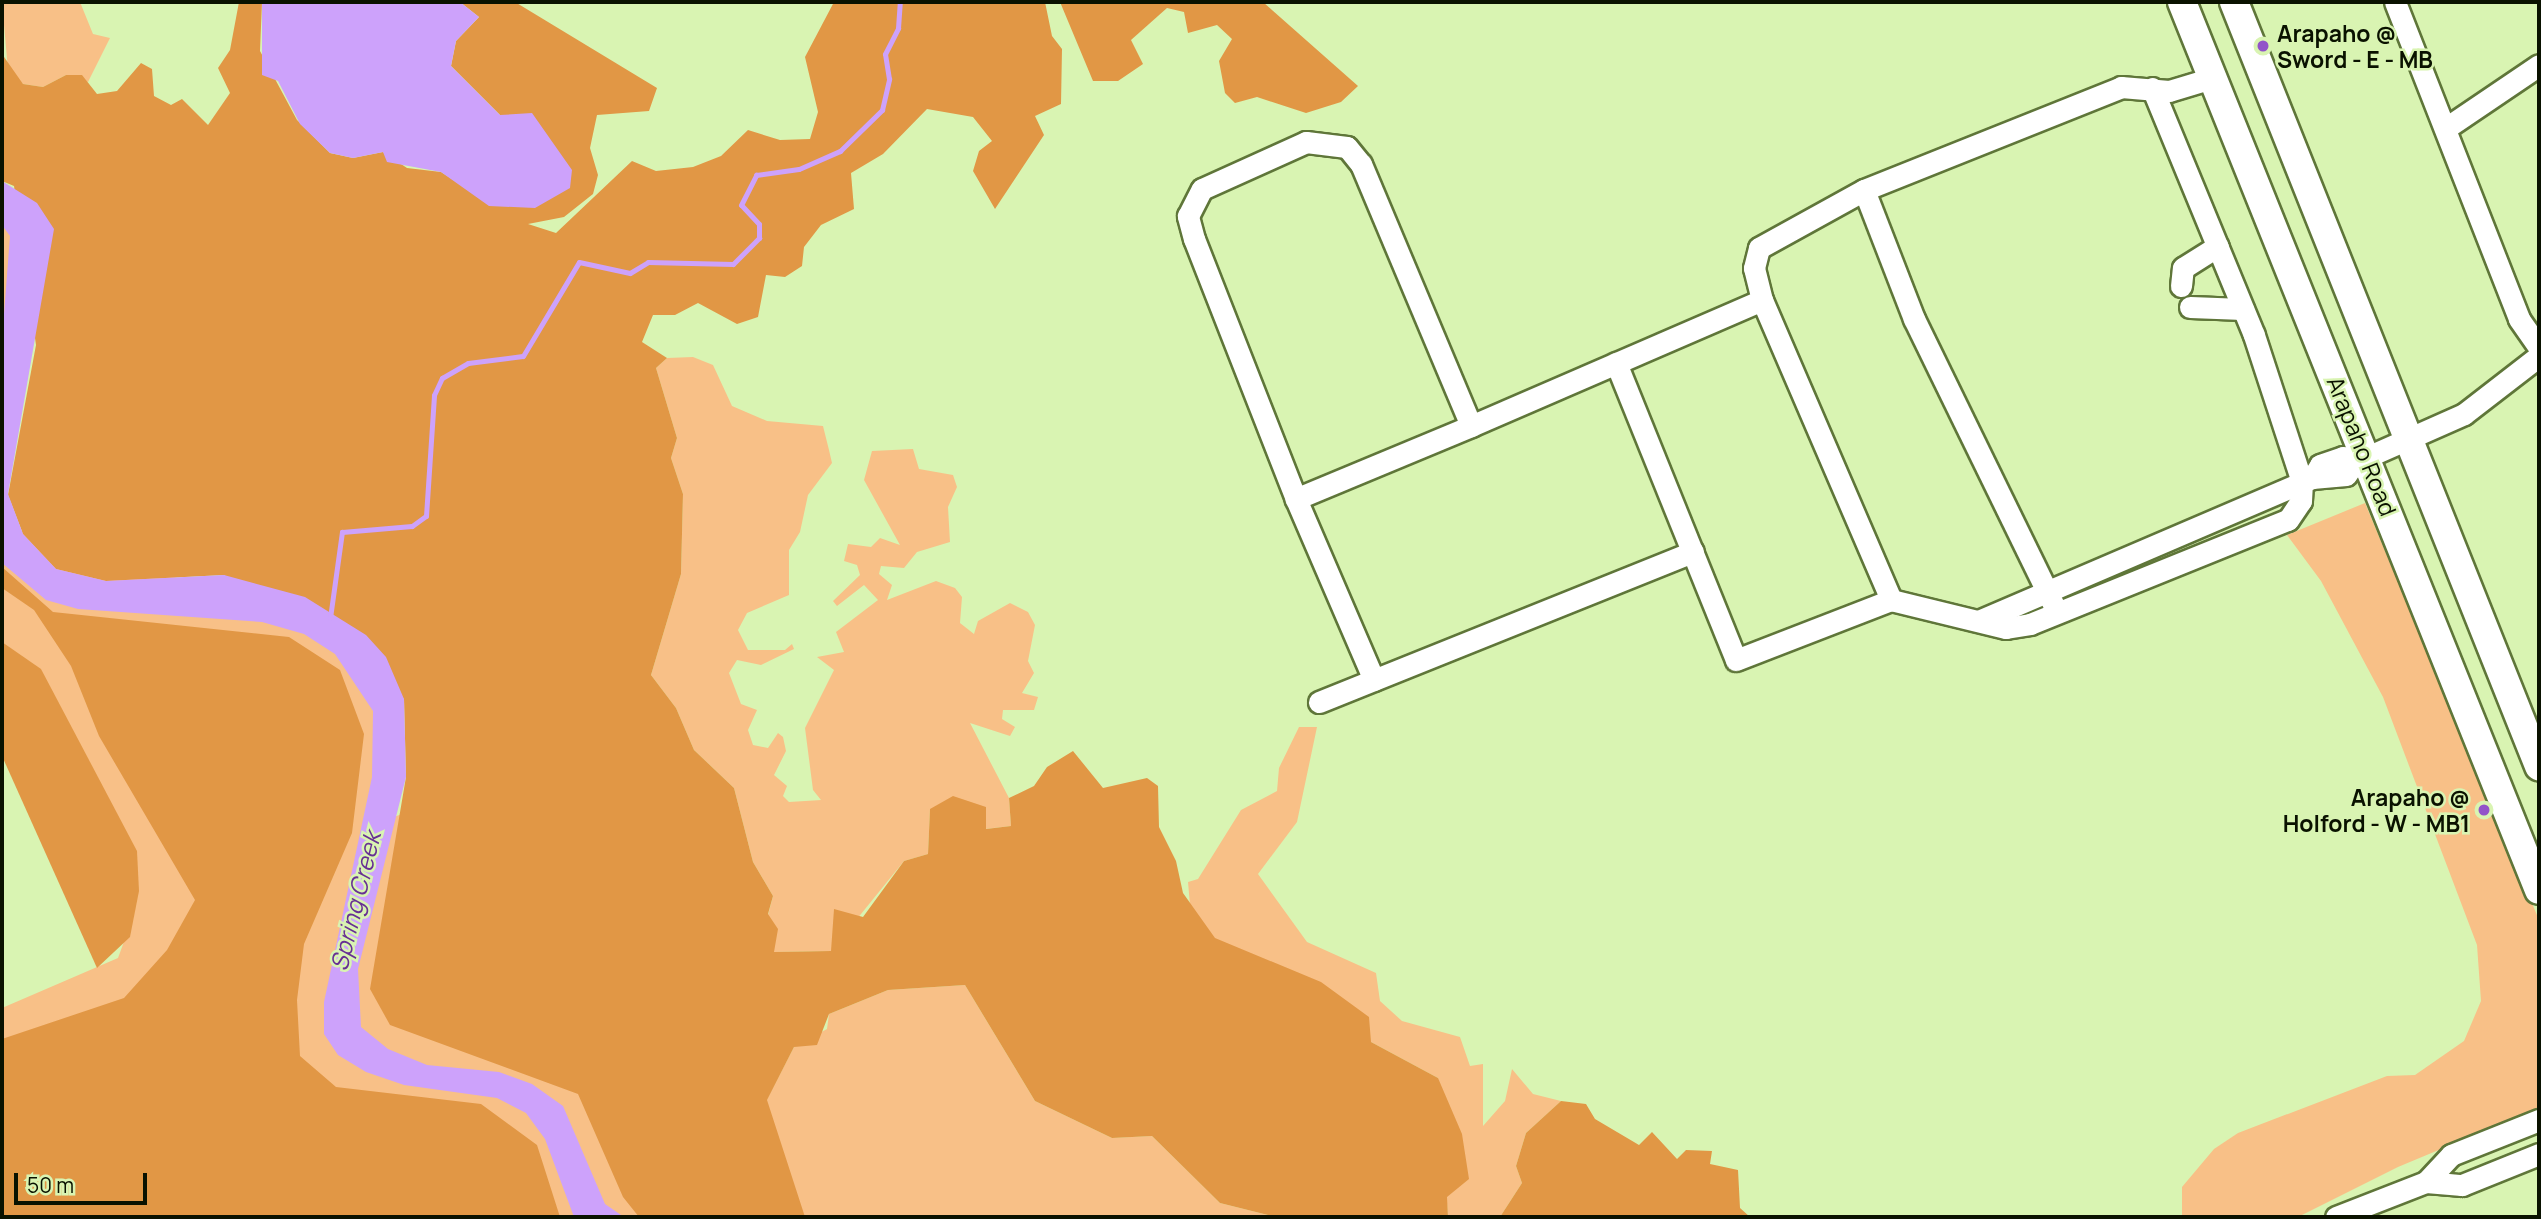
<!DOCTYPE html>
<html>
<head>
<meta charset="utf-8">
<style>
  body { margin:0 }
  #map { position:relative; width:2541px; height:1219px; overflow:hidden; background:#d9f4b2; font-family:Manrope,sans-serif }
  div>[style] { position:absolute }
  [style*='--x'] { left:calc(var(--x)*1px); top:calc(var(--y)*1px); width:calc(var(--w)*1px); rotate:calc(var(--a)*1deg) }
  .green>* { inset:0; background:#f8c087 }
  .forest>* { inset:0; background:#e19745 }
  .water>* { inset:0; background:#cda2fb }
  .stream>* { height:5px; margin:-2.5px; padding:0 2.5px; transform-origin:2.5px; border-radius:2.5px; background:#cda2fb }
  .roads { filter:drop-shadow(2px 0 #5f7639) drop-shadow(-2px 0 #5f7639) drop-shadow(0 2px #5f7639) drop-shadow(0 -2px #5f7639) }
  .minor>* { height:21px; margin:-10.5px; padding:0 10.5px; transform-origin:10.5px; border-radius:10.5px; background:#fff }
  .major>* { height:28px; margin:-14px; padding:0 14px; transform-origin:14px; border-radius:14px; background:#fff }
  .dots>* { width:19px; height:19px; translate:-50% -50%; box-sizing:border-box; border:4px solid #d9f4b2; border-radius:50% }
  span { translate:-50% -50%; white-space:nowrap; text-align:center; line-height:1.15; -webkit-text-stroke:5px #d9f4b2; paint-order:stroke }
  .poi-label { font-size:23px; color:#0a1200; font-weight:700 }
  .left { translate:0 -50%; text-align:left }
  .right { translate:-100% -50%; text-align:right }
  .street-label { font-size:23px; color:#0a1200 }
  .water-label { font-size:24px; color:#672f94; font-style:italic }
  .frame { position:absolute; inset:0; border:4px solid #0a1200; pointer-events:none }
  .scale { position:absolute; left:14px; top:1173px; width:133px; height:32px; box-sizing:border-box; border:4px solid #0a1200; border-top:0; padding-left:9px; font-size:21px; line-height:24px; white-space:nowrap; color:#0a1200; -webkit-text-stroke:5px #d9f4b2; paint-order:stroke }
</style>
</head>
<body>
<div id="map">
  <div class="green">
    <i style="clip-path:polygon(2px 2px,80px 2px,93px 34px,110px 38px,88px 82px,66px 75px,43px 87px,23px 84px,8px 70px)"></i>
    <i style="clip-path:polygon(2px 194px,29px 229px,2px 364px)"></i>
    <i style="clip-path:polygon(693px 357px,713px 365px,732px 406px,767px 421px,823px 426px,829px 450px,832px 463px,808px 495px,800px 532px,789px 550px,789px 595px,747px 613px,738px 630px,748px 650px,785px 650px,792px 644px,794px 649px,761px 665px,737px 660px,729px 673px,741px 704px,757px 710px,748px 730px,753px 745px,768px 748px,778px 733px,783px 737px,786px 751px,774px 775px,787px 786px,783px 796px,789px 802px,821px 800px,813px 790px,805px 728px,834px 670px,817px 657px,844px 652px,836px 632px,878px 600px,864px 585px,837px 606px,833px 601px,860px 575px,857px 565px,844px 561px,848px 544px,871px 547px,880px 538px,900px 545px,864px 480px,872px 451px,913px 449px,919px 469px,953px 475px,957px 487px,948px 507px,950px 542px,917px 552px,904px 568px,881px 566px,879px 574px,892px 585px,887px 600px,936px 581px,955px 588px,962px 597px,960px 623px,974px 634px,978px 621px,1010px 603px,1028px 612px,1035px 625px,1028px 661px,1034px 673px,1022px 693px,1038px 697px,1034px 710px,1003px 710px,1002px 719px,1015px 727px,1010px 736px,970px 723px,1009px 798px,1011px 826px,985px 829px,930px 809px,928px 854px,904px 861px,831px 951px,774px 952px,768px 915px,773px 896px,753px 862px,734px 788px,694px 750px,676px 708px,651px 675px,681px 574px,683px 494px,671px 458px,677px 438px,656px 368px,667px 358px)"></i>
    <i style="clip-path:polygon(2365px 503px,2539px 920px,2539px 1108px,2398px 1167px,2298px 1217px,2182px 1217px,2182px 1187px,2214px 1149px,2238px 1133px,2387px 1076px,2415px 1075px,2464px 1041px,2481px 1001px,2477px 945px,2383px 697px,2321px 581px,2287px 535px)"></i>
    <i style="clip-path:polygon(2px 526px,329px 623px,378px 708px,374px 825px,644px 718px,767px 1099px,794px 1047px,827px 1029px,829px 1014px,888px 990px,965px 985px,1035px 1101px,1112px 1138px,1152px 1136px,1220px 1203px,1276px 1217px,2px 1217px,2px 1008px,118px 958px,133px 917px,2px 643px)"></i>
    <i style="clip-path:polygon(1299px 727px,1317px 727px,1297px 822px,1258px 874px,1307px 942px,1376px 973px,1380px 1001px,1402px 1021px,1460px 1037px,1470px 1066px,1483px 1064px,1483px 1126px,1505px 1101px,1512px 1069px,1533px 1094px,1561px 1101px,1526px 1133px,1516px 1166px,1522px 1183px,1500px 1217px,1448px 1217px,1438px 1078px,1371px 1042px,1254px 958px,1215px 939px,1190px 905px,1188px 882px,1198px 879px,1241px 810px,1277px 791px,1279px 768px)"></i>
  </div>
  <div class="forest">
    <i style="clip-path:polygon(239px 2px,262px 2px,260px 51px,297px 120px,330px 153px,353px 158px,383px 152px,407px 168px,441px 172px,483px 199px,500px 115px,451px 66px,456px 41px,479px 17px,460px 2px,515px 2px,657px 88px,649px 111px,597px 115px,590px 148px,598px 175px,593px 194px,564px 217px,528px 224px,556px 233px,632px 161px,656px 171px,693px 167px,721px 156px,748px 130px,780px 140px,810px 139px,818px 112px,805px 57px,834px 2px,1045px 2px,1052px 36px,1062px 49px,1061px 104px,1035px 116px,1044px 135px,995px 209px,973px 171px,979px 151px,992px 141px,973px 117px,927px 109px,883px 154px,851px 173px,854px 209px,821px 225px,804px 247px,802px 266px,785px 277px,766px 275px,758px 317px,737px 324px,698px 303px,675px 315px,653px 315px,642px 342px,667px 358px,656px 368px,677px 438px,671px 458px,683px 494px,681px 574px,651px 675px,676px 708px,694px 750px,734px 788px,753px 862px,773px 896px,768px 914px,778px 929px,774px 952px,831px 951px,834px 909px,863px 917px,904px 861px,928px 854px,930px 809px,953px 796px,986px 807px,986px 829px,1011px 826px,1009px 798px,1034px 786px,1047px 767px,1073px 751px,1103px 788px,1147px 778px,1158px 786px,1159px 827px,1176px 861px,1183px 893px,1215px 938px,1321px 982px,1369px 1017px,1371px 1042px,1438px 1078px,1462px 1134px,1469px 1179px,1447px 1197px,1448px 1217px,1276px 1217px,1220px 1203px,1152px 1136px,1112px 1138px,1035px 1101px,965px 985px,888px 990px,829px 1014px,817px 1045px,794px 1047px,767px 1100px,805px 1217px,639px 1217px,623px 1197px,578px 1094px,390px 1025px,370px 989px,406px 777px,404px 699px,224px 575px,106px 581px,56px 569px,23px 534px,8px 495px,36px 345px,14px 186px,2px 181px,2px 54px,23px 84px,43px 87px,66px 75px,82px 75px,97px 94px,117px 91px,141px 63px,152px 69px,154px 96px,171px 105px,182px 99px,208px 125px,230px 93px,218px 68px,230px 50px)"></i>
    <i style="clip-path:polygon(1060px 2px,1263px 2px,1358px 86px,1341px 102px,1306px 113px,1257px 97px,1235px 103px,1225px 93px,1219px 61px,1232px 39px,1217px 25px,1188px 33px,1184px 12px,1167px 8px,1131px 40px,1143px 64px,1118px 81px,1093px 81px)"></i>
    <i style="clip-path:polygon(2px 567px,53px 612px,289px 637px,340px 670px,364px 734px,352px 833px,304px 944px,297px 1000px,300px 1056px,336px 1087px,481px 1104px,537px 1145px,560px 1217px,2px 1217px,2px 1039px,124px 998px,167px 950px,195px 900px,99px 736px,71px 666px,34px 610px,2px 588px)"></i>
    <i style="clip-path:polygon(2px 642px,41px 669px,137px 851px,139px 891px,130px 937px,97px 968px,2px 756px)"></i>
    <i style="clip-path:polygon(1561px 1101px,1586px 1104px,1595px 1119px,1639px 1145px,1652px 1132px,1677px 1159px,1686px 1150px,1712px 1151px,1710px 1164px,1738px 1170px,1740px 1208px,1750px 1217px,1500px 1217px,1522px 1183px,1516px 1166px,1526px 1133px)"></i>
  </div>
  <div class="water">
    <i style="clip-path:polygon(262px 2px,460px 2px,479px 17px,456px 41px,451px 66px,500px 115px,532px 113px,572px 170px,570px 188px,535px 208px,489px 206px,441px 172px,387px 162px,383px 152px,353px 158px,330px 153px,300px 124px,278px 81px,262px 75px)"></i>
    <i style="clip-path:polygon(2px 181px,37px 203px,54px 229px,8px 494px,23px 534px,56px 569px,106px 581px,224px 575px,305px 597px,366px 635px,386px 657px,404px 699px,406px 777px,358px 969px,361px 1027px,388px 1049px,427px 1065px,499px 1072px,532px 1084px,563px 1106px,605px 1204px,624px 1217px,574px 1217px,545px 1139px,526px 1113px,497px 1098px,404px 1085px,366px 1072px,338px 1055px,324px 1034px,324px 1002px,372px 777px,373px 711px,335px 654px,304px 634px,262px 622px,78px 609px,46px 600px,2px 563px,2px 340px,10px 236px,2px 225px)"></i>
  </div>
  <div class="stream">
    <i style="--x:330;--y:618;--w:87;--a:-82.1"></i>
    <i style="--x:342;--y:532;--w:70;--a:-4.9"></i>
    <i style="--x:412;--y:526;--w:17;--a:-36"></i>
    <i style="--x:426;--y:516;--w:121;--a:-86.2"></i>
    <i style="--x:434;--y:395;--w:19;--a:-65"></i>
    <i style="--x:442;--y:378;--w:30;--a:-30"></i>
    <i style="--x:468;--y:363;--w:55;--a:-7.3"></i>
    <i style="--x:523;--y:356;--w:109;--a:-59.2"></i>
    <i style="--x:579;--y:262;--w:52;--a:12.2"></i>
    <i style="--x:630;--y:273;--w:21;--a:-31"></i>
    <i style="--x:648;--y:262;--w:85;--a:1.3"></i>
    <i style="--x:733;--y:264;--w:37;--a:-45"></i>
    <i style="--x:759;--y:238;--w:14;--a:-90"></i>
    <i style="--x:759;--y:224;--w:26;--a:-133"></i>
    <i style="--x:741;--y:205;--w:34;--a:-63"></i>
    <i style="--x:756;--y:175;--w:43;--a:-7.9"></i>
    <i style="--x:799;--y:169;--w:45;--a:-23.7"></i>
    <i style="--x:840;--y:151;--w:59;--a:-44.3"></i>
    <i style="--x:882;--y:110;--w:32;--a:-77"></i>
    <i style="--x:889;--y:79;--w:25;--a:-99"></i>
    <i style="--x:885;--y:54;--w:29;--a:-63"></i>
    <i style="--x:898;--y:28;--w:26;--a:-86"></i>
  </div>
  <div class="roads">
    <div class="minor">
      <i style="--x:2395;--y:2;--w:340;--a:68.6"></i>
      <i style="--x:2519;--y:319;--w:35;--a:55"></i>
      <i style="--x:2446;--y:128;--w:112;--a:-34.1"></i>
      <i style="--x:1864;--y:190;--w:120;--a:151.1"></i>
      <i style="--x:1759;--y:248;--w:21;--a:104"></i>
      <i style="--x:1754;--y:268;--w:33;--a:76"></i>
      <i style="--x:1762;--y:300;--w:327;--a:66.7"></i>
      <i style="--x:1891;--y:600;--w:118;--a:13.7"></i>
      <i style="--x:2006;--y:628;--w:24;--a:-9"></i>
      <i style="--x:2030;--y:624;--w:278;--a:-22"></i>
      <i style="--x:2288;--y:520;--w:23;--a:-56"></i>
      <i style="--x:2301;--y:501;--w:19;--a:-87"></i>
      <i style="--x:2302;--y:482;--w:155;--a:-108.1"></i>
      <i style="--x:2254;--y:335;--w:267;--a:-112.4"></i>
      <i style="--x:2181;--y:286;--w:18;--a:-84"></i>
      <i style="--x:2183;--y:268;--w:41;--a:-32.2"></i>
      <i style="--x:2190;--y:307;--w:53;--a:2.2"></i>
      <i style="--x:1616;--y:363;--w:320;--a:68"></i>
      <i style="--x:1736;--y:660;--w:166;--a:-21.2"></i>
      <i style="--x:1471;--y:426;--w:190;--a:157.4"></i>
      <i style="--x:1296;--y:499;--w:279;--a:-111.4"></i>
      <i style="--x:1194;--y:239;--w:24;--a:-105"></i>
      <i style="--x:1188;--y:216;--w:30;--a:-63"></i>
      <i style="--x:1202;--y:189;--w:114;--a:-24.3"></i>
      <i style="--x:1306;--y:142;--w:41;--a:7"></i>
      <i style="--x:1347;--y:147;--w:22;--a:51"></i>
      <i style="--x:1361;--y:164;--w:284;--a:67.2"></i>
      <i style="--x:1471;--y:426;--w:317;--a:-23.4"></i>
      <i style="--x:2367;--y:457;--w:106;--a:-23.9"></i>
      <i style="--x:2464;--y:414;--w:95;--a:-37.7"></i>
      <i style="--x:1296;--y:499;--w:197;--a:66.7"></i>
      <i style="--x:2057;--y:612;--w:326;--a:-116"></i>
      <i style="--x:1914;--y:319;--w:138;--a:-111.2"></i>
      <i style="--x:1864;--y:190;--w:277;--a:-21.8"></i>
      <i style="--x:2121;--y:87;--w:48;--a:4.8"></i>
      <i style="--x:2169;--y:91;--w:45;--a:-16.8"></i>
      <i style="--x:1981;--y:620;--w:360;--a:-23.2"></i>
      <i style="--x:2312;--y:478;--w:15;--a:-58"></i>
      <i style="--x:2320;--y:465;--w:24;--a:-19"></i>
      <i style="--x:2343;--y:457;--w:14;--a:17"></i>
      <i style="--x:2356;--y:461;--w:17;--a:126"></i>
      <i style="--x:2346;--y:475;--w:34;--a:175"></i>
      <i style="--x:1319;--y:702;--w:403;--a:-21.9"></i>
      <i style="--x:2426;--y:1182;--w:36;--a:5"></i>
      <i style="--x:2462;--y:1185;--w:83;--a:-21.9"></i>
      <i style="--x:2336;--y:1217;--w:97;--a:-21.3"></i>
      <i style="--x:2426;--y:1182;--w:37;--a:-47"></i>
      <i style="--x:2451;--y:1155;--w:95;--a:-21.7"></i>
    </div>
    <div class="major">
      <i style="--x:2182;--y:2;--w:957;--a:68.1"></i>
      <i style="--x:2234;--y:2;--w:823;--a:68.24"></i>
    </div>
  </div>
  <div class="dots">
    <i style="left:2263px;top:46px;background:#9253c9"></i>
    <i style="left:2484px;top:810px;background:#9253c9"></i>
  </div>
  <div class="poi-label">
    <span class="left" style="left:2277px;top:46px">Arapaho @<br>Sword - E - MB</span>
    <span class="right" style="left:2470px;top:810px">Arapaho @<br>Holford - W - MB1</span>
  </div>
  <div class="street-label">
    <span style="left:2362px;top:446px;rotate:68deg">Arapaho Road</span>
  </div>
  <div class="water-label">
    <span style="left:355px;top:901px;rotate:-76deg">Spring Creek</span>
  </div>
  <div class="frame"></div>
  <div class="scale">50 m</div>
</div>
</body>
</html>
